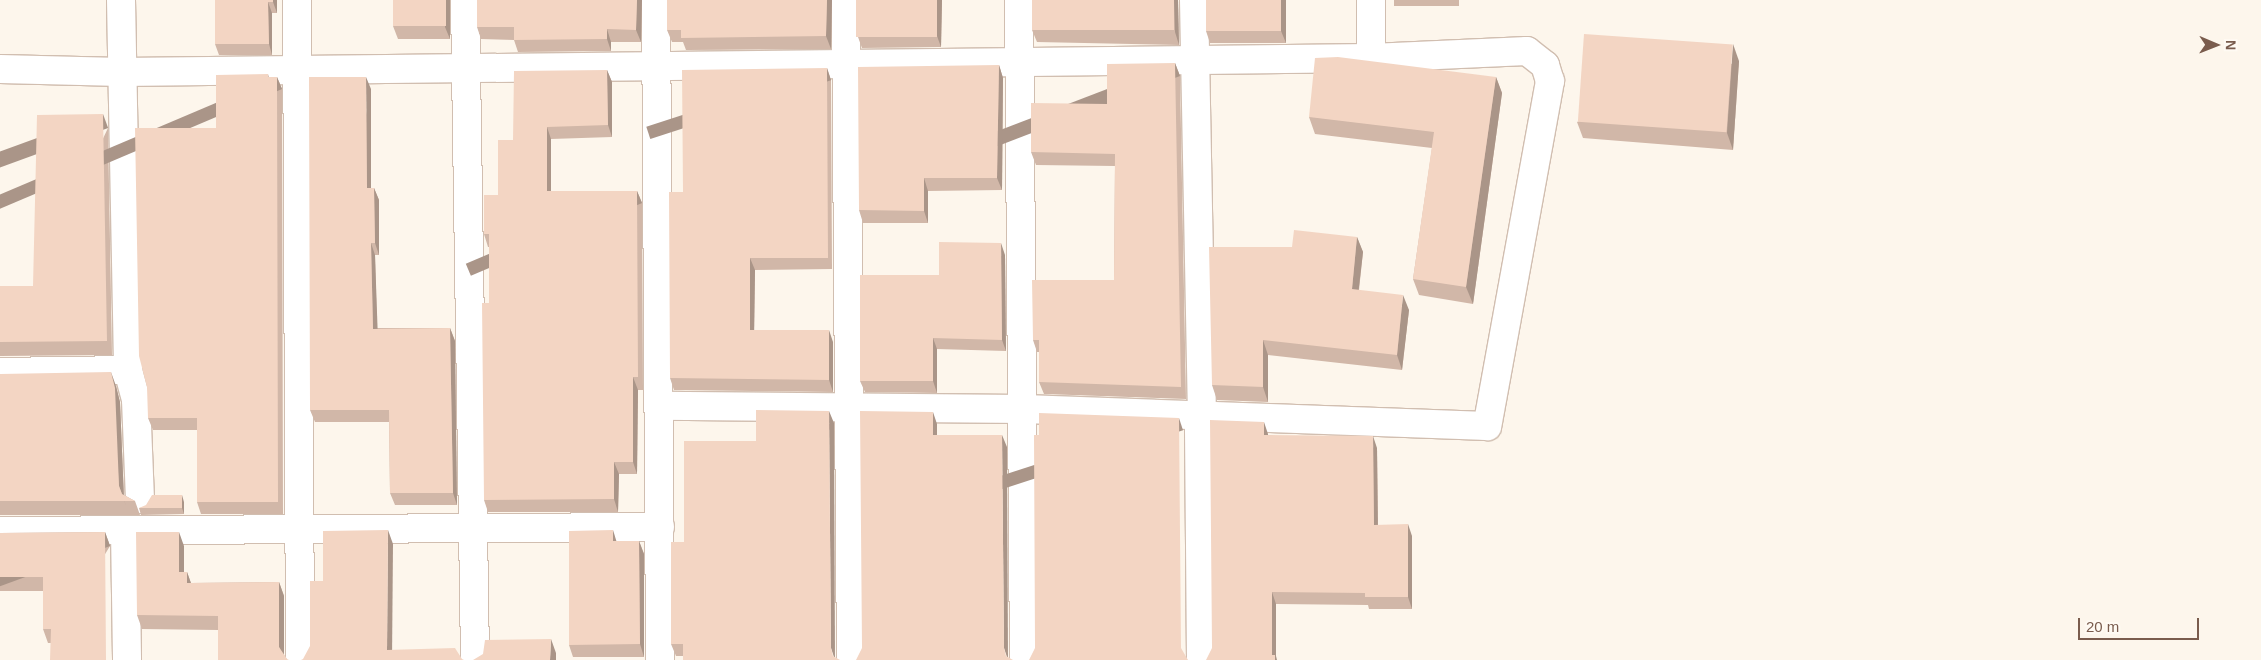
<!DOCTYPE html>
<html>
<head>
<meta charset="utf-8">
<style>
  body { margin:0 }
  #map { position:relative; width:2261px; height:660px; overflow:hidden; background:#fdf6ec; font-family:Arial,sans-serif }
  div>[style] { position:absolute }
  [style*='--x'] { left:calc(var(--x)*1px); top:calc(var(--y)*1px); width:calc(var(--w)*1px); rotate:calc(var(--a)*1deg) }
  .roads { filter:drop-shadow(1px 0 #d1beb0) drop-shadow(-1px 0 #d1beb0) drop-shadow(0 1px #d1beb0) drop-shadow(0 -1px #d1beb0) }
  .minor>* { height:28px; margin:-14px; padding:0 14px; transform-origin:14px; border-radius:14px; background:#fff }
  .wall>* { inset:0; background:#d1b7a8; transform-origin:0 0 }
  .shaded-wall>* { inset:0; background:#aa9588; transform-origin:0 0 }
  .building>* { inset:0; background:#f3d5c3; transform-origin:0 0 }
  span { translate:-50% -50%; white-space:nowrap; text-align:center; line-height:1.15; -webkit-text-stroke:4px #fffaf3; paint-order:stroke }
  .north { position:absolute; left:2191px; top:20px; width:50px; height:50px; -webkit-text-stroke:4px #fffaf3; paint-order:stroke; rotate:91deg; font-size:14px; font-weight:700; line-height:20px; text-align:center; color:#7a5c4d }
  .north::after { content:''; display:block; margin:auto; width:18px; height:22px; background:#7a5c4d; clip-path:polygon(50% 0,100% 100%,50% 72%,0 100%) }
  .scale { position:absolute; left:2078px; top:618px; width:121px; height:22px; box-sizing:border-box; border:2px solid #7a5c4d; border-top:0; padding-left:6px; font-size:15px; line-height:18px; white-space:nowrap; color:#7a5c4d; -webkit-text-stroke:4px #fffaf3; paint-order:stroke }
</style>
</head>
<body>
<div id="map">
  <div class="roads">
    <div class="minor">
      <i style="--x:121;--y:0;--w:370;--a:88.9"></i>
      <i style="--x:128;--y:370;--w:31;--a:75"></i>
      <i style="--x:136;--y:400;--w:99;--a:87.7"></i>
      <i style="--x:297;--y:0;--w:660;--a:89.74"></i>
      <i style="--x:465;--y:0;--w:660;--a:89.13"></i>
      <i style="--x:656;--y:0;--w:660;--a:89.65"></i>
      <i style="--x:846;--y:0;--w:660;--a:89.57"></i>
      <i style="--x:1019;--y:0;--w:660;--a:89.57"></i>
      <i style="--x:1194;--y:0;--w:418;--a:88.9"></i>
      <i style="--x:1202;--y:418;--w:12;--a:104"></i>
      <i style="--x:1199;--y:430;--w:230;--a:89.5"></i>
      <i style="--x:1371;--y:0;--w:58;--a:90"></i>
      <i style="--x:0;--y:69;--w:121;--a:1.4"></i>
      <i style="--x:121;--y:72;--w:725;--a:-0.63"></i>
      <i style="--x:846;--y:64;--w:525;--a:-0.65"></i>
      <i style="--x:1371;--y:58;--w:156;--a:-2.6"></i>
      <i style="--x:1527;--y:51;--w:23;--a:38"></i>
      <i style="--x:1545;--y:65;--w:17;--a:73"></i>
      <i style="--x:1550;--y:81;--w:351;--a:100.3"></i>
      <i style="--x:1487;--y:426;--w:463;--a:-177.9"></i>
      <i style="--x:1024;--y:409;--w:365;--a:-179.5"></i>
      <i style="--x:0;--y:372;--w:128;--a:-0.9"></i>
      <i style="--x:125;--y:530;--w:130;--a:89.1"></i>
      <i style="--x:0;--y:531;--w:660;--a:-0.35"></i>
    </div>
  </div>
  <div class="wall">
    <i style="clip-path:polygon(215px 0,277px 0,277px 13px,272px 13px,272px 55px,219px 55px,215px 44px)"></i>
    <i style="clip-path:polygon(450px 0,450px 39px,398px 39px,393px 26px)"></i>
    <i style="clip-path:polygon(477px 0,642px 0,641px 42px,611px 42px,611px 51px,518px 52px,514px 40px,481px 39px,477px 27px)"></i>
    <i style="clip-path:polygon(832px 0,831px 49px,686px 50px,683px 42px,672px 42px,667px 30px)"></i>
    <i style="clip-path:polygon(942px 0,941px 47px,862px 48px,858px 37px)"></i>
    <i style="clip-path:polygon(1032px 0,1178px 0,1179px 45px,1037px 42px,1032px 30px)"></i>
    <i style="clip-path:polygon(1286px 0,1286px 43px,1210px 43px,1206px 31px)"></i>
    <i style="left:1394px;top:0;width:65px;height:6px"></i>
    <i style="clip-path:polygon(1739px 61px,1733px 150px,1583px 138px,1577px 122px)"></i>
    <i style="clip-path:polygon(1175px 63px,1180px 76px,1186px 399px,1044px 394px,1039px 382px,1039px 352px,1037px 352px,1033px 340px,1114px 280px,1115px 166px,1036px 165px,1031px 152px,1107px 104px)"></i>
    <i style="clip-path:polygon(999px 65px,1003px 78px,1002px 190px,928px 191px,928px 223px,863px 223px,859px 210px)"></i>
    <i style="clip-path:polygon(827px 68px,831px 80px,832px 269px,755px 270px,754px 330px,833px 342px,833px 392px,674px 390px,670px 378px,683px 192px)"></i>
    <i style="clip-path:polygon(607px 70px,612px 82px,612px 137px,551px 139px,551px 191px,637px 191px,642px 203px,643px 390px,638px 390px,637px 474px,619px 474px,618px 512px,488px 512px,484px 500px,489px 303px,489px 247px,488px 247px,484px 234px,498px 195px,513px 140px)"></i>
    <i style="clip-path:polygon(268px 74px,269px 77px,277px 77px,282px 89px,283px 514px,201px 514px,197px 502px,197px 430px,153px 430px,148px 418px,216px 128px)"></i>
    <i style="clip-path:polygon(1496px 77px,1502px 93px,1473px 304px,1419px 295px,1413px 279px,1432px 148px,1315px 134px,1309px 117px)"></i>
    <i style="clip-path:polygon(371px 89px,371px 188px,374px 188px,379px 200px,379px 255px,375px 255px,377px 328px,450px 328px,455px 341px,457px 505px,395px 505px,390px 493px,389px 422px,315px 422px,310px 410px)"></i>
    <i style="clip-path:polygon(108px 128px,112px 355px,0 356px,0 286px,33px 286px)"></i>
    <i style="clip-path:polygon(1357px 237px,1363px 252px,1359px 290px,1409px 310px,1402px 370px,1268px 355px,1268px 402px,1217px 400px,1212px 385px,1292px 247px)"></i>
    <i style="clip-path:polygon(1005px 255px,1006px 351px,937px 349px,937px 393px,865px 392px,860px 381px,939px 275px)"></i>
    <i style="clip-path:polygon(0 374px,116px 386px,120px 402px,124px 495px,135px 501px,140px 515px,0 515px)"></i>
    <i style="clip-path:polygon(834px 423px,683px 656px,676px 656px,671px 644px,684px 542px,756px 441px)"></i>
    <i style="clip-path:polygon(1268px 434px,1268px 435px,1377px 448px,1378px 525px,1412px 536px,1412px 609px,1369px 609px,1368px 605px,1276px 604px,1276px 656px,1212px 648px)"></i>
    <i style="clip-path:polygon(184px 502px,184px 514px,141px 515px,139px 508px)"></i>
    <i style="clip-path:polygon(105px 532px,110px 546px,51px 643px,48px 643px,43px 629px,43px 591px,0 591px,0 533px)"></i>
    <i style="clip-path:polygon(639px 541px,644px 554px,644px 657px,573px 657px,569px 645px)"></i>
    <i style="clip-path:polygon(184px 546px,184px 572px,187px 572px,191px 583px,279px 582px,284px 596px,284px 655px,287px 659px,218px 630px,142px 629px,137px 615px)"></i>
  </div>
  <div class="shaded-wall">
    <i style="clip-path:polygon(273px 0,277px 0,277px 13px,273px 2px)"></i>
    <i style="clip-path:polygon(446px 0,450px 0,450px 39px,445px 27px)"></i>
    <i style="clip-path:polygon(637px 0,642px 0,641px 42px,636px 30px)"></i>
    <i style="clip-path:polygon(827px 0,832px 0,831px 49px,826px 36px)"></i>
    <i style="clip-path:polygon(937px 0,942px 0,941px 47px,937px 36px)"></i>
    <i style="clip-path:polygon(1174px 0,1178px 0,1179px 45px,1175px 32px)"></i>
    <i style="clip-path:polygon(1281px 0,1286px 0,1286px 43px,1281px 31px)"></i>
    <i style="clip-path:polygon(268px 2px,272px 13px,272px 55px,269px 44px)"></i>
    <i style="clip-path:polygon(607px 29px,611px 42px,611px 51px,607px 39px)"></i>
    <i style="clip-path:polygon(1733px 44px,1739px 61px,1733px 150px,1727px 133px)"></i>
    <i style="left:1175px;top:63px;width:14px;height:324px;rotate:69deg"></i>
    <i style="clip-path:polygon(999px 65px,1003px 78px,1002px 190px,997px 178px)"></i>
    <i style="left:827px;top:68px;width:13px;height:190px;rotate:72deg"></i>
    <i style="clip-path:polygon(607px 70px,612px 82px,612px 137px,608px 125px)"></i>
    <i style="left:277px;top:77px;width:13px;height:425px;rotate:67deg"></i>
    <i style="clip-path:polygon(366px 77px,371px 89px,371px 200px,367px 188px)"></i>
    <i style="clip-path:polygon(1496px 77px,1502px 93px,1473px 304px,1466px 287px)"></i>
    <i style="left:103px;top:114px;width:15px;height:227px;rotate:70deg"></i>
    <i style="clip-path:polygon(547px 127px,551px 139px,551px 204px,547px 191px)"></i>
    <i style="clip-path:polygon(924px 178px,928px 191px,928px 223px,924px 211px)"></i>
    <i style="clip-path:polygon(374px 188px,379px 200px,379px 255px,375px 243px)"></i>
    <i style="left:637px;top:191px;width:13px;height:186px;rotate:67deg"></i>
    <i style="clip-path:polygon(1357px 237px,1363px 252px,1357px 304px,1352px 289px)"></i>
    <i style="clip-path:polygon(371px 243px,375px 255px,378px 341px,373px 329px)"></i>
    <i style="clip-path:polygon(1001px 243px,1005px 255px,1006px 351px,1002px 340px)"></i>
    <i style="clip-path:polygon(750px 258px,755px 270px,754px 342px,750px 330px)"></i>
    <i style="clip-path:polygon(1403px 295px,1409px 310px,1402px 370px,1397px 355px)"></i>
    <i style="clip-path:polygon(450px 328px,455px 341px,457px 505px,453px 493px)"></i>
    <i style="clip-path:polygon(829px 330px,833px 342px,833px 392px,829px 380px)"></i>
    <i style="clip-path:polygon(933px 338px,937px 349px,937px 393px,933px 381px)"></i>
    <i style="clip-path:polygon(1263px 340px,1268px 355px,1268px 402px,1263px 387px)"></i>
    <i style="clip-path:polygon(111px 372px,116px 386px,120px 402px,124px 500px,127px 508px,119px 486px)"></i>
    <i style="clip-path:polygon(633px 377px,638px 390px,637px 474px,633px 462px)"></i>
    <i style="clip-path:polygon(829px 411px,834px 423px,835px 660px,831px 648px)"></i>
    <i style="clip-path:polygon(933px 412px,937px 424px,937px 447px,933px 435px)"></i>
    <i style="left:1179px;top:418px;width:13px;height:230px;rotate:72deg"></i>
    <i style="clip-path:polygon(1264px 422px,1268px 434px,1268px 447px,1264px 435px)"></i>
    <i style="clip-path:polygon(1002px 435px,1007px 447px,1008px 660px,1004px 648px)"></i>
    <i style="clip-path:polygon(1373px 436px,1377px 448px,1378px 537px,1374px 525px)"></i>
    <i style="clip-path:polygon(614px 462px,619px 474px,618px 512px,614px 499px)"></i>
    <i style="clip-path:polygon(182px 495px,184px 502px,184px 514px,182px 508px)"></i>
    <i style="clip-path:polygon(1408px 524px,1412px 536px,1412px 609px,1408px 597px)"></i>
    <i style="clip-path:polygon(388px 530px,393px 544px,392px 660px,387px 650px)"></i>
    <i style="clip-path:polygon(613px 530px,617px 543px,613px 541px)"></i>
    <i style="left:105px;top:532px;width:15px;height:128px;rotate:70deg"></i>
    <i style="clip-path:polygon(179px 532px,184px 546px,184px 586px,179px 572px)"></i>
    <i style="clip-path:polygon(639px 541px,644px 554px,644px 657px,640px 644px)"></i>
    <i style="clip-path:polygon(187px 572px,192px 586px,187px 583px)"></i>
    <i style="clip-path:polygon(279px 582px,284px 596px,284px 660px,279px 647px)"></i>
    <i style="clip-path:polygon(1272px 592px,1276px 604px,1276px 656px,1277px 660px,1274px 660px,1272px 655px)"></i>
    <i style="clip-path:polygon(551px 639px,556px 653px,556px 660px,550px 660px)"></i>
  </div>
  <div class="building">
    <i style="clip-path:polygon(215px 0,273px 0,273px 2px,268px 2px,269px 44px,215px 44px)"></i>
    <i style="left:393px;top:0;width:53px;height:26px"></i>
    <i style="clip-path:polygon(477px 0,637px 0,636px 30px,607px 29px,607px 39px,514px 40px,514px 27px,477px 27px)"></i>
    <i style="clip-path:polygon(667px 0,827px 0,826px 36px,681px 38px,681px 30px,667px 30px)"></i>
    <i style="left:856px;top:0;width:81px;height:37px"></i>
    <i style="left:1032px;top:0;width:142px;height:30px"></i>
    <i style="left:1206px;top:0;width:75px;height:31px"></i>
    <i style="left:1584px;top:34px;width:149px;height:88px;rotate:4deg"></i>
    <i style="clip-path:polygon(1338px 57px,1496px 77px,1466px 287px,1413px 279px,1434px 132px,1309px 117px,1315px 58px)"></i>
    <i style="clip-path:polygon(1175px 63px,1181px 387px,1039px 382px,1039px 340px,1033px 340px,1032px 280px,1114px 280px,1115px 154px,1031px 152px,1031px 103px,1107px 104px,1107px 64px)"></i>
    <i style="clip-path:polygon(999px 65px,997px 178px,924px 178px,924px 211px,859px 210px,858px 67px)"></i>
    <i style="clip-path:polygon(827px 68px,828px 258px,750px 258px,750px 330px,829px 330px,829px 380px,670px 378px,669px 192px,683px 192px,682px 70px)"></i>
    <i style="clip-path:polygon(607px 70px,608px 125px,547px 127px,547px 191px,637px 191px,638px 377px,633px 377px,633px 462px,614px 462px,614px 499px,484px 500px,482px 303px,489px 303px,489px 234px,484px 234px,484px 195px,498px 195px,498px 140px,513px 140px,514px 71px)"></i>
    <i style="clip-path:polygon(268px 74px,268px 77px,277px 77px,278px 502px,197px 502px,197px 418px,148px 418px,147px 387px,139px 356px,135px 128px,216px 128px,216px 75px)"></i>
    <i style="clip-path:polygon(309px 77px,366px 77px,367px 188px,374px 188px,375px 243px,371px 243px,373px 329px,450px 328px,453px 493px,390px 493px,389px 410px,310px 410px)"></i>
    <i style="clip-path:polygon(103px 114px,107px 341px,0 342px,0 286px,33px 286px,37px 115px)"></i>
    <i style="clip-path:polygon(1294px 230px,1357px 237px,1352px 289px,1403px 295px,1397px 355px,1263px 340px,1263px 387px,1212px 385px,1209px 247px,1292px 247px)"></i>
    <i style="clip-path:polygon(939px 242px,1001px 243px,1002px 340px,933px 338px,933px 381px,860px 381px,860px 275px,939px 275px)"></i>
    <i style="clip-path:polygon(111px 372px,115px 388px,119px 486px,122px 494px,135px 501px,0 501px,0 374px)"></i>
    <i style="clip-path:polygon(756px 410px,829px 411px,831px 648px,833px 656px,840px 660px,683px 660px,683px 644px,671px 644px,671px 542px,684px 542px,684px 441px,756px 441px)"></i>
    <i style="clip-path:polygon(860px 411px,933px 412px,933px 435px,1002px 435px,1004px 648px,1006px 656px,1013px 660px,856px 660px,862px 648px)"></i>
    <i style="clip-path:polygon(1039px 413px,1179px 418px,1181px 648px,1188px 660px,1029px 660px,1035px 648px,1034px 435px,1039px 435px)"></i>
    <i style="clip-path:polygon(1210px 420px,1264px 422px,1264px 435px,1373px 436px,1374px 525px,1408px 524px,1408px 597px,1365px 597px,1365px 593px,1272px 592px,1272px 655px,1275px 655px,1275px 660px,1206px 660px,1212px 648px)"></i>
    <i style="clip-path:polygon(152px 495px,182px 495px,182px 508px,139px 508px,146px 505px)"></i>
    <i style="clip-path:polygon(388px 530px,387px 650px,455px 648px,462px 659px,464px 660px,301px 660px,303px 659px,310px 646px,310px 581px,323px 581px,323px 531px)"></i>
    <i style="clip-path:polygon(613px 530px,613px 541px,639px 541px,640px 644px,569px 645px,569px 531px)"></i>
    <i style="clip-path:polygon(105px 532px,106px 660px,50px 660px,51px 629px,43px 629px,43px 577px,0 577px,0 533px)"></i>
    <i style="clip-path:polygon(136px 532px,179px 532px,179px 572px,187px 572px,187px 583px,279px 582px,279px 647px,287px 659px,289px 660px,218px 660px,218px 616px,137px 615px)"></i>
    <i style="clip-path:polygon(551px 639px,550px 660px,473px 660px,483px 654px,485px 640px)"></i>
  </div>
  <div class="north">N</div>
  <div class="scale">20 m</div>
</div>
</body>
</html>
